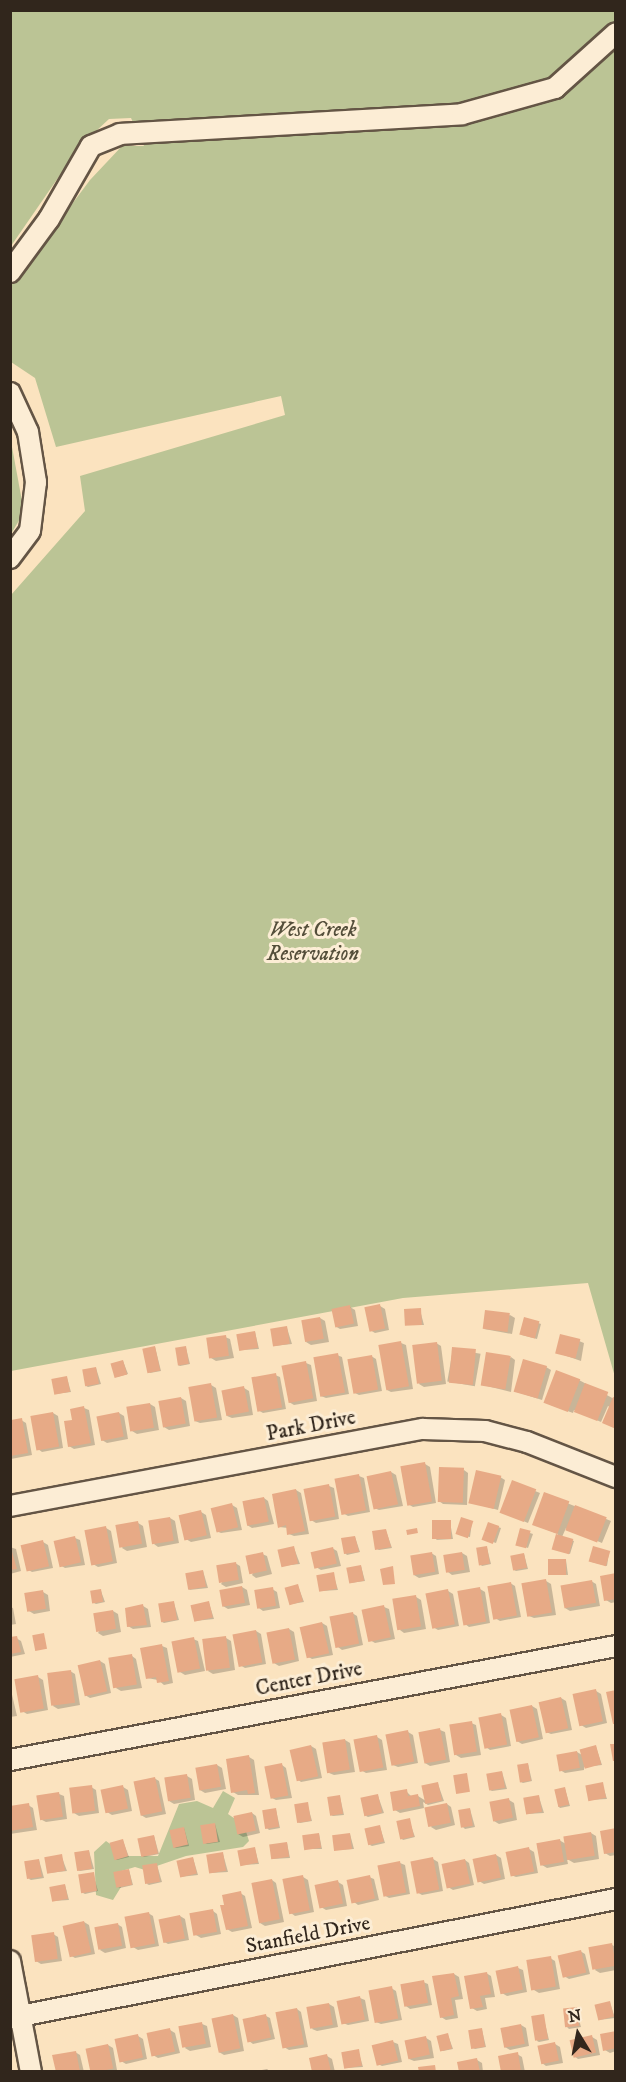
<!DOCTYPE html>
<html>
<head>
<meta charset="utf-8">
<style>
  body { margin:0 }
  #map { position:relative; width:626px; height:2082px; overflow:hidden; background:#fbe3bf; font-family:"IM FELL DW Pica",serif }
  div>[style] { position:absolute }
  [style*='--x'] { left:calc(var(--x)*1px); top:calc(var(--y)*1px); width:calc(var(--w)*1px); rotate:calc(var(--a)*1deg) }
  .green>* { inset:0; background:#bbc495 }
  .shadow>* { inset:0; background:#0003; transform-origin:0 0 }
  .building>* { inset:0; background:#e7aa86; transform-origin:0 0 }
  .roads { filter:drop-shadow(2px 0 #645545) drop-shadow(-2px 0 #645545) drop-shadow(0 2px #645545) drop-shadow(0 -2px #645545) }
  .minor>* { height:20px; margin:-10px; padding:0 10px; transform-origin:10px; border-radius:10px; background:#fcedd5 }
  span { translate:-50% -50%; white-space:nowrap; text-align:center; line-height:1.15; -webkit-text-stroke:6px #fcedd5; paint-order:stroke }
  .park-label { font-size:21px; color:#544e3a; font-style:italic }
  .street-label { font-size:21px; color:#31261c }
  .frame { position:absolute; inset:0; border:12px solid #31261c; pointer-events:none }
  .north { position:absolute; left:548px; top:2004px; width:60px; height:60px; -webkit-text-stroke:4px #fcedd5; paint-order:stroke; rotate:350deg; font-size:16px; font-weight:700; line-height:24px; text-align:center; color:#31261c }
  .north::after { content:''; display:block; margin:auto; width:21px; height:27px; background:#31261c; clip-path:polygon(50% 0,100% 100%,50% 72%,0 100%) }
</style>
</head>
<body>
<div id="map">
  <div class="green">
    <i style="clip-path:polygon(11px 11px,615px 11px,615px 1377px,588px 1283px,403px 1298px,11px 1371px,11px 595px,85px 511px,80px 476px,285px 415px,281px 396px,56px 447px,35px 378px,11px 362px,10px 287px,90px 180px,122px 146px,144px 146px,131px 118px,109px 119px,80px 146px,11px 246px)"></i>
    <i style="clip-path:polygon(10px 436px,24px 512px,11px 534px,10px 534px)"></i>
    <i style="clip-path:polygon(223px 1791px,235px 1798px,228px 1814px,244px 1825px,249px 1841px,243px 1847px,186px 1856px,145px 1870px,135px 1867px,115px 1873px,121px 1887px,113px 1900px,96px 1895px,94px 1852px,106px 1841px,127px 1856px,158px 1856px,179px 1804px,197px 1801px,213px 1808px)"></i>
  </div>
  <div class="shadow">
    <i style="clip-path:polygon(380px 1306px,385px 1309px,389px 1330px,375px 1333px,370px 1330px)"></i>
    <i style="clip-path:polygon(350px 1307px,355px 1310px,358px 1326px,340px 1329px,335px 1326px)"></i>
    <i style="clip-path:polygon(420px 1310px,424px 1325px,406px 1325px)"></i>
    <i style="clip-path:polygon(510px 1315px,515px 1318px,512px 1334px,484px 1329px)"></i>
    <i style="clip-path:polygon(320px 1318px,325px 1321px,329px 1342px,311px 1345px,306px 1342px)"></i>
    <i style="clip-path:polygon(525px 1318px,541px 1324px,537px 1339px,522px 1335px)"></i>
    <i style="clip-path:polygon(287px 1328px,292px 1344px,274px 1346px)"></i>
    <i style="clip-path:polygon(255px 1332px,259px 1349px,241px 1350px)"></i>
    <i style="clip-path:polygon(225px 1337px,230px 1339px,234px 1358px,216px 1361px,211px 1358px)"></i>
    <i style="clip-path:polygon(579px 1341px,584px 1343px,581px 1361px,558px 1353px)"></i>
    <i style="clip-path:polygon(401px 1343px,406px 1345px,413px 1389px,391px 1392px,387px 1390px)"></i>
    <i style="clip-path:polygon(436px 1343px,441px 1346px,446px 1384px,424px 1387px,419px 1384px)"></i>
    <i style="clip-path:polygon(155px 1347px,161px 1371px,150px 1373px,148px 1371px)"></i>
    <i style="clip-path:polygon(186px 1348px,190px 1364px,180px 1366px,178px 1365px)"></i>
    <i style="left:453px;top:1349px;width:28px;height:33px;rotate:10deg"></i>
    <i style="clip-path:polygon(337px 1355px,342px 1357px,349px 1394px,326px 1398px,321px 1396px)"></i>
    <i style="clip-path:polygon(371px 1356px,376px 1359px,382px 1391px,359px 1395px,355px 1393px)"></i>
    <i style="clip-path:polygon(511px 1357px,515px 1360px,511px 1392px,483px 1385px)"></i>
    <i style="clip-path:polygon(123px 1361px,128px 1374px,117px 1377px,115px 1376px)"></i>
    <i style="clip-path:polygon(306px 1363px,311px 1365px,317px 1401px,294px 1405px,289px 1402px)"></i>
    <i style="clip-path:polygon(546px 1367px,551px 1370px,542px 1400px,514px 1391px)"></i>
    <i style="clip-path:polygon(96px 1368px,101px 1384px,88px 1387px,86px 1386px)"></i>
    <i style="clip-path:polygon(275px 1375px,280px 1377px,286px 1409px,263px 1413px,258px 1410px)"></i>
    <i style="clip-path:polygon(67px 1378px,71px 1392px,55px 1394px)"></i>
    <i style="clip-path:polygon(579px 1380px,616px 1400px,611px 1408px,608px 1406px,601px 1422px,574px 1410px,573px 1413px,551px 1405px)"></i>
    <i style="clip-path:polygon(211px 1385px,216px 1388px,222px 1420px,200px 1423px,195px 1421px)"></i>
    <i style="clip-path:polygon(244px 1388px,249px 1391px,253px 1415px,232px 1418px,227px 1416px)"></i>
    <i style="clip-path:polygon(181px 1398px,186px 1401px,190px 1426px,169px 1430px,164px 1427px)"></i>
    <i style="clip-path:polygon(150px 1404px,155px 1407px,159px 1430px,137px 1434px,132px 1431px)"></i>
    <i style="clip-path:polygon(84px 1408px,89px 1410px,95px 1445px,74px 1449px,69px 1446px,74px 1421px)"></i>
    <i style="clip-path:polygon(53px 1413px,58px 1416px,63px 1448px,42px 1452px,38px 1449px)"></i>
    <i style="clip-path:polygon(119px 1413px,124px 1416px,128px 1439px,107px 1443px,102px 1440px)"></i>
    <i style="clip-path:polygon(21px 1420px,26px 1423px,32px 1455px,11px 1459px,10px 1430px)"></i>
    <i style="clip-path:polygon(425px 1464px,430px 1467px,436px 1503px,413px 1507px,408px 1504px)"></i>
    <i style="clip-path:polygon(464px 1470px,468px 1473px,467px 1505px,443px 1504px,439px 1501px)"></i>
    <i style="clip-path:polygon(391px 1472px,396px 1475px,403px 1506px,379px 1510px,374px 1508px)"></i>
    <i style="clip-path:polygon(359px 1476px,364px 1478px,370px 1512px,348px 1516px,343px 1513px)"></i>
    <i style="clip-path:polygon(500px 1477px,505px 1480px,498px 1510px,470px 1502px)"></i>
    <i style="clip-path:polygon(329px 1486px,334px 1488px,339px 1519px,316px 1523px,311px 1520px)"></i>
    <i style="clip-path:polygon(296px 1490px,301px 1493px,309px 1534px,294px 1536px,289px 1534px,288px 1528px,279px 1527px)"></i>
    <i style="clip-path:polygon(535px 1491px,540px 1493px,528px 1523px,506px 1514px)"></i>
    <i style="clip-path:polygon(545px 1494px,611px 1521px,602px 1543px,566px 1528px,562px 1537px,574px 1541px,570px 1554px,553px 1549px,558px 1534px,535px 1525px)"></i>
    <i style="clip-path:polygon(264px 1498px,268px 1501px,274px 1524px,252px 1528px,247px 1525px)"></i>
    <i style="clip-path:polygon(232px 1505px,237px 1508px,242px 1530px,221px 1533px,216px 1531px)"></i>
    <i style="clip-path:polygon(201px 1512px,206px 1515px,211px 1538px,191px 1542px,186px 1539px)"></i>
    <i style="clip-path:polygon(170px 1518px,175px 1521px,179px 1543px,158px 1547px,154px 1544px)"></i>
    <i style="clip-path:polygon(450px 1522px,453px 1539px,436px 1540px)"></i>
    <i style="clip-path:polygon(472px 1522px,470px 1537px,460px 1535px)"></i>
    <i style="clip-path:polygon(138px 1523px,143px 1526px,147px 1547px,127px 1551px,122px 1548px)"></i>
    <i style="clip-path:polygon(489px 1524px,501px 1528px,496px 1543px,487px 1540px)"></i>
    <i style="clip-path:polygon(106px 1528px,111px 1531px,117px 1563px,98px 1567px,93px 1564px)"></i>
    <i style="clip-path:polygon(521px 1530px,533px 1534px,528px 1548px,519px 1545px)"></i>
    <i style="clip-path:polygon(386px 1531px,392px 1548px,379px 1550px,377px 1549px)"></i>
    <i style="clip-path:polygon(355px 1537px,360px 1552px,347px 1555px,345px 1553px)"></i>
    <i style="clip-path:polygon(75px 1538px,80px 1540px,85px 1565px,65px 1568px,60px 1565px)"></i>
    <i style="clip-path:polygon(43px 1542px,48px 1545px,53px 1568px,32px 1572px,27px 1569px)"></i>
    <i style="clip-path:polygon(10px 1547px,16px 1549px,21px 1571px,10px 1574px)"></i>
    <i style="clip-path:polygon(294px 1548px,300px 1564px,281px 1566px)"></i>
    <i style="clip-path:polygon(332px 1548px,337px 1551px,341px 1566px,321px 1570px,316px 1567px)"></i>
    <i style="clip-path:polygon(487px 1548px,491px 1564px,482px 1566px,480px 1564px)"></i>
    <i style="clip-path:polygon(609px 1552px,607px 1566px,592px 1562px)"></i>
    <i style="clip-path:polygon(431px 1553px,436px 1556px,439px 1574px,419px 1578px,414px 1575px)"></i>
    <i style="clip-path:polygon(462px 1553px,467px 1556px,470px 1572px,452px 1575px,448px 1572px)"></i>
    <i style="clip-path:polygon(262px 1554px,267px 1556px,272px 1574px,256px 1578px,252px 1575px)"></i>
    <i style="clip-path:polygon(524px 1554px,528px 1569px,516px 1571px,514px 1570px)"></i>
    <i style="clip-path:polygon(566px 1560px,568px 1575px,550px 1574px)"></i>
    <i style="clip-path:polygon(235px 1563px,240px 1566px,243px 1583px,226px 1587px,221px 1584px)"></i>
    <i style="clip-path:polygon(361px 1566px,365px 1581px,350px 1583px)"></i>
    <i style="clip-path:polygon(203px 1571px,208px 1588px,189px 1590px)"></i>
    <i style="clip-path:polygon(333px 1573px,338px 1590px,321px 1591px)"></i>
    <i style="clip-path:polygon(616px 1575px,616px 1602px,611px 1603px,606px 1600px)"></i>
    <i style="clip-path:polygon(546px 1581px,551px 1584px,556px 1615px,534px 1618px,529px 1616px)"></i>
    <i style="clip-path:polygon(591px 1581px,596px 1584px,600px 1606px,570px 1611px,565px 1608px)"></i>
    <i style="clip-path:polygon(510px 1583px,515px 1586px,521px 1617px,500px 1621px,495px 1618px)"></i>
    <i style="clip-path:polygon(298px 1586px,304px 1602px,292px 1604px,290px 1603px)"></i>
    <i style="clip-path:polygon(242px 1587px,247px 1590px,250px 1605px,228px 1609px,223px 1606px)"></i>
    <i style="clip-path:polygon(272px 1589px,277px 1592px,280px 1608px,263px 1611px,259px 1608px)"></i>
    <i style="clip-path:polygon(480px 1589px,485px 1592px,490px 1623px,469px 1627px,465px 1624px)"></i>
    <i style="clip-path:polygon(101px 1591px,105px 1602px,96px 1604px,94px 1603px)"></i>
    <i style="clip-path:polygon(448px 1591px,453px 1594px,459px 1626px,438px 1630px,433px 1627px)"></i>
    <i style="clip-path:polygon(43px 1592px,48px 1595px,50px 1611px,34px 1614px,29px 1611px)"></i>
    <i style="clip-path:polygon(416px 1597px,421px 1600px,426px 1629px,404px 1633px,400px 1630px)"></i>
    <i style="clip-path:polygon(174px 1603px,179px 1620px,164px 1623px,162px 1622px)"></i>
    <i style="clip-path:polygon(209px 1603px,214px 1619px,195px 1621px)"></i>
    <i style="clip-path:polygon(143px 1606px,148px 1609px,151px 1627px,133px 1629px,128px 1626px)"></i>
    <i style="clip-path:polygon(10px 1607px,13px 1608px,16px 1624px,10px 1625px)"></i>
    <i style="clip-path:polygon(384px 1607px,389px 1609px,395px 1639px,375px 1643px,370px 1640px)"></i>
    <i style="clip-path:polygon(113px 1611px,118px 1614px,121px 1632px,103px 1636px,98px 1633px)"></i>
    <i style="clip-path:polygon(352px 1613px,357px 1616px,363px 1645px,342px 1650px,338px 1647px)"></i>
    <i style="clip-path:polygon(322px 1623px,327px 1626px,333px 1655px,312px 1659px,307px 1656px)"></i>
    <i style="clip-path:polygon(289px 1629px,294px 1632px,299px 1661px,279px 1666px,274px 1663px)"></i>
    <i style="clip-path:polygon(256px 1631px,261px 1634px,266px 1664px,245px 1668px,240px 1665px)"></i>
    <i style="clip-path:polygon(16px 1638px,21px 1641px,25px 1654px,10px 1657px,10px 1639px)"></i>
    <i style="clip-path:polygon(226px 1638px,231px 1641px,235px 1670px,213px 1674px,208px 1671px)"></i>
    <i style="clip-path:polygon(193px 1639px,198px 1641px,205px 1671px,185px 1675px,180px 1672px)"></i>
    <i style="clip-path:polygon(162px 1646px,167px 1648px,173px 1683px,164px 1685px,158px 1680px,147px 1678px)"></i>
    <i style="clip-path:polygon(132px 1656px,136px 1659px,142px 1688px,121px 1691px,116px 1688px)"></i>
    <i style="clip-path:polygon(100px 1661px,105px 1664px,111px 1693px,90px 1698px,85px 1695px)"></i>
    <i style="clip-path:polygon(70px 1671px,75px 1674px,80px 1705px,58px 1709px,53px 1706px)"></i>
    <i style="clip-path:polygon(38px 1677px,43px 1680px,48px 1710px,27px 1714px,22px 1711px)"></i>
    <i style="clip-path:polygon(10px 1686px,17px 1716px,10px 1717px)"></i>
    <i style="clip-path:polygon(596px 1691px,601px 1694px,607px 1723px,586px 1728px,581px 1725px)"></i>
    <i style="clip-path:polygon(561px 1698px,566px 1701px,572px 1730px,551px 1734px,546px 1732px)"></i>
    <i style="clip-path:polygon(532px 1706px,537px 1709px,543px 1739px,522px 1744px,517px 1741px)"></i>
    <i style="clip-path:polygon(501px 1715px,506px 1718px,511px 1746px,490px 1750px,486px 1747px)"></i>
    <i style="clip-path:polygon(471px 1723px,476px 1725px,481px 1755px,461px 1758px,456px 1755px)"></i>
    <i style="clip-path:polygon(440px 1730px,445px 1732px,450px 1762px,430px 1766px,425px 1763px)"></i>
    <i style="clip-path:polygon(408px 1732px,413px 1735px,418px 1763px,398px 1767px,393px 1765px)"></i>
    <i style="clip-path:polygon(377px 1737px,382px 1740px,387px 1770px,366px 1773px,361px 1770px)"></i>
    <i style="clip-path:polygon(345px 1740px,350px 1743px,355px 1772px,334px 1775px,329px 1773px)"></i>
    <i style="clip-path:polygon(311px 1746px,316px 1749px,322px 1778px,301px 1782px,297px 1779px)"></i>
    <i style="clip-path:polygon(596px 1747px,602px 1765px,584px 1767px,584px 1770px,565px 1773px,560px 1770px,577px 1752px,582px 1755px)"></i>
    <i style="clip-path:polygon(249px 1757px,254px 1760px,259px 1795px,238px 1795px,233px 1792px)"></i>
    <i style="clip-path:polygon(528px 1764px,532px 1781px,523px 1783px,521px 1782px)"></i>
    <i style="clip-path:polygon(217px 1765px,222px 1768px,226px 1789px,205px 1793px,200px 1790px)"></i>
    <i style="clip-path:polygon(282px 1765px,286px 1768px,292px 1798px,276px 1800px,272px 1798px)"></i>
    <i style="clip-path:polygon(502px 1772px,507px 1789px,492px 1791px,490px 1790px)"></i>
    <i style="clip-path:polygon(187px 1776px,192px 1779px,195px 1800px,174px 1804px,169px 1801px)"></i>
    <i style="clip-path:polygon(154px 1778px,159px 1781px,166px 1814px,146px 1818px,141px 1815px)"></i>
    <i style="clip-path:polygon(602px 1783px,607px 1799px,589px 1800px)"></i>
    <i style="clip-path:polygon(438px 1784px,444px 1801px,428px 1805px,423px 1802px,424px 1808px,400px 1813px,395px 1810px,406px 1791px,412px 1797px,418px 1796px,426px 1801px)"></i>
    <i style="clip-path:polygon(91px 1787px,96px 1790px,99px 1813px,79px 1816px,74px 1813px)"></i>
    <i style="clip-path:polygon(123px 1787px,128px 1790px,132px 1811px,112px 1815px,107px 1812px)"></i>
    <i style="clip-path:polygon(565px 1789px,570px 1806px,560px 1808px,558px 1806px)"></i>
    <i style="clip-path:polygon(59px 1794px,64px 1796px,67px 1819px,46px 1822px,42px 1820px)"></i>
    <i style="clip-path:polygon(378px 1796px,384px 1813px,368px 1817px,366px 1816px)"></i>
    <i style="clip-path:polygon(340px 1797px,344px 1815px,333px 1816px,331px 1815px)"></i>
    <i style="clip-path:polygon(539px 1797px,544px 1813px,527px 1814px)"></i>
    <i style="clip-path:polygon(509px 1800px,514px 1803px,517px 1820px,499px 1824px,494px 1821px)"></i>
    <i style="clip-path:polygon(307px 1803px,312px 1821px,300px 1823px,298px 1822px)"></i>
    <i style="clip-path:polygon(447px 1804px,451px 1807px,455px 1825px,436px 1830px,431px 1827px)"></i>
    <i style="clip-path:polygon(28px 1805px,33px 1808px,37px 1830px,10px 1834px,10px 1808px)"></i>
    <i style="clip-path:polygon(470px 1809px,475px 1827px,465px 1829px,463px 1827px)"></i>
    <i style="clip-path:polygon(276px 1810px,280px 1828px,269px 1830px,267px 1828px)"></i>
    <i style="clip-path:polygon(252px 1813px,256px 1816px,260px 1833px,243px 1837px,238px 1834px)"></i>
    <i style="clip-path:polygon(409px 1820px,415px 1837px,403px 1840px,401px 1838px)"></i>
    <i style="clip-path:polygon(215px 1824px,220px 1842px,207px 1844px,205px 1843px)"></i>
    <i style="clip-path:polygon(380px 1827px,385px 1843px,372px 1846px,370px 1845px)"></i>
    <i style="clip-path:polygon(184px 1828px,189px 1846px,176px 1848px,174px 1847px)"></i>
    <i style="clip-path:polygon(616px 1829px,616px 1855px,610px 1856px,605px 1853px)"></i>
    <i style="clip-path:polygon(591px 1833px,596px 1836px,599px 1859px,574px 1863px,567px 1859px,568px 1864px,547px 1868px,542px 1865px,559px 1840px,566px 1844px)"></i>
    <i style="clip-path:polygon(319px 1834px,322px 1849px,305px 1849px)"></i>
    <i style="clip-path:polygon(350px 1834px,354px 1849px,336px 1850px)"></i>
    <i style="clip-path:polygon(154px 1836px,159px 1854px,144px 1857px,142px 1856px)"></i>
    <i style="clip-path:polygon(123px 1841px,129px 1857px,117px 1860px,115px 1859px)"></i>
    <i style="clip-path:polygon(287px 1843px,290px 1858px,272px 1859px)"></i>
    <i style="clip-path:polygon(255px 1849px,259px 1864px,241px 1865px)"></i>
    <i style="clip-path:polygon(529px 1849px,534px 1852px,538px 1873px,516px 1877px,511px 1875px)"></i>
    <i style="clip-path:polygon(89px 1851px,94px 1869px,80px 1871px,78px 1870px)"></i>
    <i style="clip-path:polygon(223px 1854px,228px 1872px,210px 1873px)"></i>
    <i style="clip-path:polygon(61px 1855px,67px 1871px,49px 1873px)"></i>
    <i style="clip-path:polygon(496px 1855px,501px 1858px,505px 1879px,484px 1884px,479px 1881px)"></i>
    <i style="clip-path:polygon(193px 1858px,198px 1875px,180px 1877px)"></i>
    <i style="clip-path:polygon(433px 1859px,438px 1862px,443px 1891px,422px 1895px,417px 1892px)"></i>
    <i style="clip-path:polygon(39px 1860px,44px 1878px,31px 1880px,29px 1879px)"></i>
    <i style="clip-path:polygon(465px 1860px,469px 1863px,474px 1885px,453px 1890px,448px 1887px)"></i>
    <i style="clip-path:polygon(400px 1863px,405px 1865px,410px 1894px,389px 1898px,384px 1895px)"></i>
    <i style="clip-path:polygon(157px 1865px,162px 1882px,149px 1885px,147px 1884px)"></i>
    <i style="clip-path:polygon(129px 1870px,133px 1885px,120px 1888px,118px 1887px)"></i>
    <i style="clip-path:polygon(93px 1874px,98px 1891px,85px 1894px,83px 1893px)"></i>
    <i style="clip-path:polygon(303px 1877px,308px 1880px,314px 1912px,295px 1916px,291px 1913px)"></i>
    <i style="clip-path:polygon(369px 1877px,374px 1879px,379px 1900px,358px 1905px,354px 1902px)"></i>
    <i style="clip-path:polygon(272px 1880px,276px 1883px,284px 1922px,265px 1926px,260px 1923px)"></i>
    <i style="clip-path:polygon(338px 1882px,343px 1885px,347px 1906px,326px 1910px,321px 1907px)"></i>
    <i style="clip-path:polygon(65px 1885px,69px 1900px,53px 1901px)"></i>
    <i style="clip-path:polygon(240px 1893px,245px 1896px,252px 1928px,232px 1932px,227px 1929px)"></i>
    <i style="clip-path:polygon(213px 1911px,217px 1914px,221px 1934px,201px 1938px,196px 1935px)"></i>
    <i style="clip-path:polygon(148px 1913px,153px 1916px,159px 1946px,138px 1950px,133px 1947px)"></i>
    <i style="clip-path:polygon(180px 1916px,185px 1919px,189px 1940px,168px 1944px,163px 1941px)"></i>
    <i style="clip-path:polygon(84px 1922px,89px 1925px,95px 1954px,75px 1958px,70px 1955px)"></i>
    <i style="clip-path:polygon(117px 1924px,122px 1927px,126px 1948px,105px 1953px,100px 1950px)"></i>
    <i style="clip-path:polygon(53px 1934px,58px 1937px,62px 1961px,41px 1964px,36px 1961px)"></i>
    <i style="clip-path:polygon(612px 1945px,616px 1947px,616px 1970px,600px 1973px,595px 1970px)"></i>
    <i style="clip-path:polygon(580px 1951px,585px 1954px,590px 1974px,569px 1979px,564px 1976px)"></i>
    <i style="clip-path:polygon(550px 1958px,555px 1961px,560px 1989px,539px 1993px,534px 1990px)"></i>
    <i style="clip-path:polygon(518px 1968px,523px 1970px,527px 1992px,507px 1996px,502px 1993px)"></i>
    <i style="clip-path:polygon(486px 1973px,491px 1976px,495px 1997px,485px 1998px,487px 2009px,477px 2011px,472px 2008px)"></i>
    <i style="clip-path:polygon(454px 1974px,459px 1977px,463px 1999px,455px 2000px,458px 2018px,446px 2020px,441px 2017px)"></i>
    <i style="clip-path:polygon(423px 1982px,428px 1984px,432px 2005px,410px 2009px,406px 2006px)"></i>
    <i style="clip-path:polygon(391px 1988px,396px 1991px,402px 2020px,381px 2024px,376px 2022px)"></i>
    <i style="clip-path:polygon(360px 1998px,365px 2000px,369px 2021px,348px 2025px,343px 2023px)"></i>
    <i style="clip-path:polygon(610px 2003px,615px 2018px,599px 2020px)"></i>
    <i style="clip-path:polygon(329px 2004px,334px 2007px,338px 2027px,317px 2031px,312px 2029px)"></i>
    <i style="clip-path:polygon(297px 2009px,301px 2012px,308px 2047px,289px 2050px,284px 2047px)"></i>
    <i style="clip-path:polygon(576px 2009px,581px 2027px,569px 2029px,567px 2027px)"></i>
    <i style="clip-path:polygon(233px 2015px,238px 2018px,244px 2051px,224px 2055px,219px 2052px)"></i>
    <i style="clip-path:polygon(543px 2015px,549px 2040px,539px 2042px,537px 2041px)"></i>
    <i style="clip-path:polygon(266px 2016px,270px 2018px,275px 2039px,253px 2044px,249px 2041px)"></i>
    <i style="clip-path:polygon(202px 2024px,207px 2026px,211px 2047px,190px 2051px,185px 2048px)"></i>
    <i style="clip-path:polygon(521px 2025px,526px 2028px,529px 2046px,510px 2050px,505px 2047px)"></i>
    <i style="clip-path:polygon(170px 2030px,175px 2033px,180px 2053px,158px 2058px,153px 2055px)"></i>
    <i style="clip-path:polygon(482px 2030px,486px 2047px,475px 2049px,473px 2048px)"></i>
    <i style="clip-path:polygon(616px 2033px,616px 2051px,610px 2053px,605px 2050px)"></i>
    <i style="clip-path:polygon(448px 2035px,453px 2049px,443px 2051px,441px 2050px)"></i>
    <i style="clip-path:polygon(138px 2036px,143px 2039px,147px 2059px,126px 2064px,121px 2061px)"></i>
    <i style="clip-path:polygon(592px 2037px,597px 2040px,600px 2055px,578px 2059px,574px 2056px)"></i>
    <i style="clip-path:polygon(426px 2038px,431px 2041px,434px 2058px,414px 2061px,409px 2059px)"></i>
    <i style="clip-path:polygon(393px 2042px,398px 2044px,402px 2062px,382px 2066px,378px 2064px)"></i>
    <i style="clip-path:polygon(555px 2044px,560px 2047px,563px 2063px,546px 2066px,542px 2063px)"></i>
    <i style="clip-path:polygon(108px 2045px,113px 2048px,117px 2070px,91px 2072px)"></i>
    <i style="clip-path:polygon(358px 2050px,363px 2067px,346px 2068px)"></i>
    <i style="clip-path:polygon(75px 2052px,80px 2055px,84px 2072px,57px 2072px)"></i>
    <i style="clip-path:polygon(517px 2054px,522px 2057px,525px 2072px,502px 2072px)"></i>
    <i style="clip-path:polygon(327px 2056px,332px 2059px,335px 2072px,314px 2072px)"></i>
    <i style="clip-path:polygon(477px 2060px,482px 2063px,483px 2072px,460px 2072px)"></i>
    <i style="clip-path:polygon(267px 2069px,271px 2072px,252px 2072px)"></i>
  </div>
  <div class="building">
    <i style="left:380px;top:1304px;width:25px;height:16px;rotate:78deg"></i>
    <i style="left:350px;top:1305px;width:19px;height:19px;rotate:78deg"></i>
    <i style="left:421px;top:1308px;width:17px;height:17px;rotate:87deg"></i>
    <i style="left:485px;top:1310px;width:25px;height:19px;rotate:7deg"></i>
    <i style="left:320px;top:1317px;width:22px;height:19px;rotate:80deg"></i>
    <i style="left:524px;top:1317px;width:16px;height:18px;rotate:15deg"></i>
    <i style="left:287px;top:1326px;width:18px;height:17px;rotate:81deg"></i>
    <i style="left:255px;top:1331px;width:17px;height:19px;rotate:80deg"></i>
    <i style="left:560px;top:1334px;width:21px;height:20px;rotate:14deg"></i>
    <i style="left:226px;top:1335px;width:21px;height:20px;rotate:82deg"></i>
    <i style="left:401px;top:1341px;width:46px;height:23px;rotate:80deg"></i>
    <i style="left:437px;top:1342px;width:39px;height:25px;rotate:83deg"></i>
    <i style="left:155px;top:1346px;width:25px;height:13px;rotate:78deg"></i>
    <i style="left:186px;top:1346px;width:18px;height:11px;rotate:81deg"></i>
    <i style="left:452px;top:1347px;width:24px;height:36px;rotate:5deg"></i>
    <i style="left:486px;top:1352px;width:25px;height:34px;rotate:9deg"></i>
    <i style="left:338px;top:1353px;width:40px;height:25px;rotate:80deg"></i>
    <i style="left:372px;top:1355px;width:35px;height:25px;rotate:80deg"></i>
    <i style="left:523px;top:1359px;width:25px;height:34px;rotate:16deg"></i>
    <i style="left:123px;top:1360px;width:15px;height:13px;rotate:74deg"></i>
    <i style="left:306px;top:1361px;width:38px;height:25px;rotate:79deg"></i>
    <i style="left:96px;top:1367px;width:17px;height:14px;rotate:80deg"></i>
    <i style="left:556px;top:1370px;width:26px;height:35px;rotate:21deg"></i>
    <i style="left:276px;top:1373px;width:35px;height:25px;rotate:80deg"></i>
    <i style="left:67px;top:1376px;width:16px;height:16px;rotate:79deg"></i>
    <i style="left:211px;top:1383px;width:35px;height:23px;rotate:80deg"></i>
    <i style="left:585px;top:1383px;width:25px;height:31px;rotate:21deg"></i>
    <i style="left:244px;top:1386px;width:26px;height:23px;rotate:79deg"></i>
    <i style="left:181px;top:1397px;width:27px;height:23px;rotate:80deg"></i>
    <i style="clip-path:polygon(613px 1397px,616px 1398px,616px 1429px,602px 1423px)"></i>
    <i style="left:150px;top:1403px;width:25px;height:24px;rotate:81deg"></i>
    <i style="clip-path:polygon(84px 1406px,91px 1443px,68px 1447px,64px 1421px,72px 1420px,70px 1409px)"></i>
    <i style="left:53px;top:1412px;width:35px;height:23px;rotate:80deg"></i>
    <i style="left:119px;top:1412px;width:25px;height:23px;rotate:79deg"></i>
    <i style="clip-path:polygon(22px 1418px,28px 1453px,10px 1456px,11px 1420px)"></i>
    <i style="left:425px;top:1462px;width:40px;height:25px;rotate:80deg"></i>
    <i style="left:439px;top:1467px;width:25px;height:35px;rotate:2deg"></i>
    <i style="left:476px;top:1470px;width:26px;height:34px;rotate:13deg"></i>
    <i style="left:391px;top:1471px;width:34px;height:25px;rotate:78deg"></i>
    <i style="left:359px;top:1474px;width:37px;height:25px;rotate:79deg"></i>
    <i style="left:512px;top:1480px;width:26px;height:35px;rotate:21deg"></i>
    <i style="left:329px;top:1484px;width:33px;height:26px;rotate:79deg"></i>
    <i style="clip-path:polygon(296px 1489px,305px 1531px,287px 1535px,286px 1525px,278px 1528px,272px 1494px)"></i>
    <i style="left:544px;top:1492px;width:27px;height:35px;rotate:20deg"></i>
    <i style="left:264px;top:1497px;width:25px;height:22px;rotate:79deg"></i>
    <i style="left:232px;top:1503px;width:25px;height:22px;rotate:76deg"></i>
    <i style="left:575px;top:1505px;width:34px;height:27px;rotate:21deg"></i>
    <i style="left:201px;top:1510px;width:26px;height:23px;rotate:77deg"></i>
    <i style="left:170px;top:1517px;width:24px;height:22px;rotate:81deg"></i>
    <i style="left:461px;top:1517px;width:13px;height:18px;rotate:18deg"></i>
    <i style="left:451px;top:1520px;width:19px;height:19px;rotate:90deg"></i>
    <i style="left:138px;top:1521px;width:23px;height:23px;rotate:80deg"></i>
    <i style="left:488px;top:1522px;width:12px;height:19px;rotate:20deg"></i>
    <i style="left:106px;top:1526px;width:36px;height:22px;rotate:79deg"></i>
    <i style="left:417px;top:1528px;width:5px;height:11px;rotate:79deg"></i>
    <i style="left:520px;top:1528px;width:11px;height:18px;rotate:15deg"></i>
    <i style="clip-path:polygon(386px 1529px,391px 1547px,375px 1550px,372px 1531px)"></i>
    <i style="left:556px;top:1534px;width:18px;height:16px;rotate:16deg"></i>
    <i style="left:75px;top:1536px;width:27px;height:22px;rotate:77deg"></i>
    <i style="clip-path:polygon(355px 1536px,359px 1552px,344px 1554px,341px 1538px)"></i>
    <i style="left:43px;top:1540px;width:27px;height:23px;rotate:77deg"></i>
    <i style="clip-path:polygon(10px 1545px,17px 1569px,10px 1570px)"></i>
    <i style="left:294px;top:1546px;width:18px;height:17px;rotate:77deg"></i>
    <i style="left:487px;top:1546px;width:18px;height:11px;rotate:81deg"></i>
    <i style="left:593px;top:1546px;width:18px;height:16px;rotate:16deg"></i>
    <i style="left:333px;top:1547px;width:17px;height:23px;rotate:77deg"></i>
    <i style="left:263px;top:1552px;width:19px;height:18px;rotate:78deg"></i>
    <i style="left:432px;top:1552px;width:20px;height:22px;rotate:81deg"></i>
    <i style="left:462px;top:1552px;width:18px;height:19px;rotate:81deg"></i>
    <i style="left:524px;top:1553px;width:15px;height:14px;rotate:79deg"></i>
    <i style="left:548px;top:1559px;width:18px;height:16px"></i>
    <i style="left:236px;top:1562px;width:18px;height:20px;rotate:81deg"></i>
    <i style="left:361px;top:1565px;width:16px;height:15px;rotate:79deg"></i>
    <i style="clip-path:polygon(393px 1566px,395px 1584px,383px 1585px,380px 1569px)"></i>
    <i style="left:203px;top:1570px;width:17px;height:18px;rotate:80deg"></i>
    <i style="left:334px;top:1572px;width:17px;height:18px;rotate:80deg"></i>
    <i style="clip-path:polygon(616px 1573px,616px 1599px,604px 1601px,600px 1576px)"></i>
    <i style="left:546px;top:1579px;width:34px;height:25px;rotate:80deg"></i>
    <i style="left:592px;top:1580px;width:23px;height:32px;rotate:80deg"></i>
    <i style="left:511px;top:1582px;width:34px;height:24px;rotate:80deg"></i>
    <i style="left:298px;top:1584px;width:18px;height:14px;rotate:74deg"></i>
    <i style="left:242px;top:1586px;width:17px;height:23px;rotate:80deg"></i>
    <i style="left:273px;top:1587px;width:19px;height:19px;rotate:81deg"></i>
    <i style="left:480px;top:1587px;width:35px;height:23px;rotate:80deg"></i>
    <i style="left:101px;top:1589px;width:13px;height:11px;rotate:81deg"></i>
    <i style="left:448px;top:1589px;width:36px;height:23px;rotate:79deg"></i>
    <i style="left:43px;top:1590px;width:19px;height:19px;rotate:81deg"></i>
    <i style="left:416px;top:1595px;width:32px;height:24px;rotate:81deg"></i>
    <i style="left:174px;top:1601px;width:19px;height:16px;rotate:81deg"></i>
    <i style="left:209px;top:1601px;width:17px;height:19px;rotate:77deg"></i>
    <i style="clip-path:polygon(143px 1604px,147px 1625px,127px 1627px,125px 1608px)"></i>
    <i style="left:384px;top:1605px;width:33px;height:23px;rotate:78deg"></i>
    <i style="left:113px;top:1610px;width:19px;height:20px;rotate:81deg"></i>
    <i style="left:353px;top:1612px;width:32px;height:24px;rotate:79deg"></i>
    <i style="left:322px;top:1622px;width:32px;height:23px;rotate:77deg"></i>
    <i style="left:289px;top:1628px;width:32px;height:23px;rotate:79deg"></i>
    <i style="left:256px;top:1630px;width:33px;height:24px;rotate:79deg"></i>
    <i style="left:44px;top:1633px;width:16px;height:12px;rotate:79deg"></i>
    <i style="clip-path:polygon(17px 1636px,21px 1652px,10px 1654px,10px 1637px)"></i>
    <i style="left:226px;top:1636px;width:32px;height:24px;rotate:83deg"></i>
    <i style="left:194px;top:1637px;width:32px;height:23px;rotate:79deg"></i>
    <i style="clip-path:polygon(162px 1644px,169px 1681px,157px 1683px,156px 1677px,146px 1679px,140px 1648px)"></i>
    <i style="left:132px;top:1654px;width:31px;height:24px;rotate:81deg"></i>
    <i style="left:100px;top:1660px;width:32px;height:23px;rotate:77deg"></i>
    <i style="left:71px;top:1670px;width:33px;height:24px;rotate:83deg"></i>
    <i style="left:38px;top:1675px;width:34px;height:24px;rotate:80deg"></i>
    <i style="left:596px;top:1689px;width:33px;height:24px;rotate:78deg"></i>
    <i style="clip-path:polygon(616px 1690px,616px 1724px,613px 1724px,606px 1692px)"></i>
    <i style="left:561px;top:1697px;width:32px;height:23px;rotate:77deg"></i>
    <i style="left:532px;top:1705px;width:33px;height:23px;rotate:78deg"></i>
    <i style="left:501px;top:1713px;width:32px;height:23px;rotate:79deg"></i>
    <i style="left:472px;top:1721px;width:31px;height:23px;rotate:81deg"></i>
    <i style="left:440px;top:1728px;width:32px;height:22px;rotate:79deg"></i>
    <i style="left:408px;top:1730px;width:32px;height:23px;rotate:79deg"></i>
    <i style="left:377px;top:1735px;width:33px;height:24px;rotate:79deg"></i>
    <i style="left:345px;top:1739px;width:31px;height:23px;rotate:81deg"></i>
    <i style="clip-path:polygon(610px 1744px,616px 1744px,616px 1761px,613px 1761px)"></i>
    <i style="left:311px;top:1745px;width:32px;height:22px;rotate:77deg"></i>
    <i style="left:596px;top:1745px;width:20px;height:17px;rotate:75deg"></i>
    <i style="left:577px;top:1751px;width:17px;height:21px;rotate:80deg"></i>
    <i style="clip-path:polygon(249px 1755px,255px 1793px,248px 1794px,247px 1790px,231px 1793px,226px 1759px)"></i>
    <i style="left:282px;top:1763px;width:33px;height:18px;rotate:79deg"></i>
    <i style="left:528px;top:1763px;width:18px;height:11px;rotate:81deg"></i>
    <i style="left:217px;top:1764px;width:23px;height:22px;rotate:80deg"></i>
    <i style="left:502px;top:1771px;width:17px;height:16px;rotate:80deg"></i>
    <i style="left:467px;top:1773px;width:19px;height:14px;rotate:81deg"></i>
    <i style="left:187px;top:1774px;width:24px;height:23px;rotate:81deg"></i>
    <i style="left:155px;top:1777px;width:35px;height:22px;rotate:78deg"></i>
    <i style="left:438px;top:1782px;width:19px;height:17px;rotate:78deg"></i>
    <i style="left:603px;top:1782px;width:16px;height:18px;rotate:79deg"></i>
    <i style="left:92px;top:1785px;width:26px;height:23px;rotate:83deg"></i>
    <i style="left:123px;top:1785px;width:24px;height:23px;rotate:78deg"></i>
    <i style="left:565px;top:1787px;width:18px;height:11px;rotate:77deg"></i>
    <i style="clip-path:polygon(407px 1789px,408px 1796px,418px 1794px,420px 1806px,393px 1811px,390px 1792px)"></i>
    <i style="left:59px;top:1792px;width:25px;height:23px;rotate:81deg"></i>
    <i style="left:378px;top:1794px;width:19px;height:18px;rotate:78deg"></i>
    <i style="left:340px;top:1795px;width:19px;height:13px;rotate:81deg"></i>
    <i style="left:539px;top:1795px;width:17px;height:16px;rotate:80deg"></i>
    <i style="left:509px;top:1798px;width:20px;height:20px;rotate:79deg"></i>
    <i style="left:308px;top:1802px;width:19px;height:14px;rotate:81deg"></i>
    <i style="clip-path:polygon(29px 1803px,33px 1827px,10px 1831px,10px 1806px)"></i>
    <i style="left:447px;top:1803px;width:20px;height:23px;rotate:79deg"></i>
    <i style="left:276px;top:1808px;width:19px;height:14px;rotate:81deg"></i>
    <i style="left:470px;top:1808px;width:18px;height:12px;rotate:81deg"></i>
    <i style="left:252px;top:1812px;width:19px;height:19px;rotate:78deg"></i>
    <i style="left:410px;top:1818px;width:19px;height:14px;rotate:78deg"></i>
    <i style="left:215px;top:1823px;width:19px;height:15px;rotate:81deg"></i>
    <i style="left:380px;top:1825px;width:17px;height:16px;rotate:77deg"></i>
    <i style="left:184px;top:1827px;width:18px;height:15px;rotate:77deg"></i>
    <i style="clip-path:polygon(616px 1828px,616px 1852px,604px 1854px,600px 1831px)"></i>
    <i style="left:591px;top:1832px;width:24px;height:28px;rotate:81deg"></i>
    <i style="left:319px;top:1833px;width:15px;height:17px;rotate:82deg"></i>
    <i style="left:350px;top:1833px;width:16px;height:18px;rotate:83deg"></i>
    <i style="left:154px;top:1835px;width:19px;height:17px;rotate:78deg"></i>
    <i style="left:123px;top:1839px;width:18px;height:14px;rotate:74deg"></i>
    <i style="left:560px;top:1839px;width:23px;height:24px;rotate:80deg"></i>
    <i style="left:287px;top:1842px;width:15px;height:18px;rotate:82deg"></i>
    <i style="left:255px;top:1847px;width:16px;height:18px;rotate:79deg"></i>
    <i style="left:529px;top:1847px;width:25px;height:24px;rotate:78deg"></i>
    <i style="left:89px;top:1850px;width:19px;height:15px;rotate:81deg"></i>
    <i style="left:223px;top:1852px;width:19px;height:17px;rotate:81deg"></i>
    <i style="left:62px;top:1854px;width:17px;height:18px;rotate:80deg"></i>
    <i style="left:496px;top:1854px;width:24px;height:24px;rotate:78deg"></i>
    <i style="left:193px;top:1857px;width:17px;height:17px;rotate:77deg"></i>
    <i style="left:433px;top:1857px;width:33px;height:23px;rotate:79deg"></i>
    <i style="left:39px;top:1859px;width:18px;height:15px;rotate:81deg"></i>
    <i style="left:465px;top:1859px;width:25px;height:24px;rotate:78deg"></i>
    <i style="left:400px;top:1861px;width:32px;height:23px;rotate:79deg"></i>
    <i style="left:157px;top:1863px;width:19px;height:15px;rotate:81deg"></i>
    <i style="left:129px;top:1869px;width:16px;height:16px;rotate:79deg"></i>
    <i style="left:94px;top:1872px;width:19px;height:16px;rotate:81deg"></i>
    <i style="left:303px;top:1875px;width:36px;height:21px;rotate:79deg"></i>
    <i style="left:370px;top:1875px;width:24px;height:24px;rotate:78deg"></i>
    <i style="left:272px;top:1879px;width:41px;height:21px;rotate:79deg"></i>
    <i style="left:338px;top:1880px;width:24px;height:24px;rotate:78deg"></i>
    <i style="left:65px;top:1884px;width:15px;height:16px;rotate:79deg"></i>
    <i style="clip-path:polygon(241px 1891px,248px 1926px,226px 1930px,220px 1905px,224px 1905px,222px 1895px)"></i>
    <i style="left:213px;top:1909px;width:23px;height:24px;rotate:80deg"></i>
    <i style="left:149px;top:1912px;width:32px;height:25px;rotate:79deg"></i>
    <i style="left:180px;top:1915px;width:24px;height:22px;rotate:78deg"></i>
    <i style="left:84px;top:1921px;width:32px;height:22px;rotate:77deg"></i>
    <i style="left:118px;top:1923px;width:23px;height:24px;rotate:80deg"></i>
    <i style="left:54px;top:1932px;width:27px;height:23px;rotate:82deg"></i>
    <i style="left:612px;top:1943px;width:23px;height:24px;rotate:80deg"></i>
    <i style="left:581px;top:1950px;width:23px;height:24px;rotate:77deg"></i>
    <i style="left:551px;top:1956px;width:31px;height:25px;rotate:81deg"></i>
    <i style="left:518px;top:1966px;width:24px;height:23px;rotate:78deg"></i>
    <i style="clip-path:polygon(487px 1972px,491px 1994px,480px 1996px,483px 2007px,470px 2009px,464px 1976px)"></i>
    <i style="clip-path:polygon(454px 1973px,459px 1996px,451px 1998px,454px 2015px,440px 2018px,432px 1976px)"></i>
    <i style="left:424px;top:1980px;width:23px;height:24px;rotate:80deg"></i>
    <i style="left:392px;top:1986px;width:33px;height:24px;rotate:79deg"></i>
    <i style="left:360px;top:1996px;width:24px;height:24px;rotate:78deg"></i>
    <i style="left:610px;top:2001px;width:16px;height:16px;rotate:76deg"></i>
    <i style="left:329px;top:2003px;width:22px;height:23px;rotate:80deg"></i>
    <i style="left:577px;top:2007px;width:19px;height:14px;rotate:84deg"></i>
    <i style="left:297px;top:2008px;width:37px;height:22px;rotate:79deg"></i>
    <i style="left:233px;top:2014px;width:35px;height:22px;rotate:78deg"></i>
    <i style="left:266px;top:2014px;width:24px;height:24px;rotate:78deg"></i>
    <i style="left:544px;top:2014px;width:25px;height:13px;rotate:81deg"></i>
    <i style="left:202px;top:2022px;width:22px;height:24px;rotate:80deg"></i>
    <i style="left:521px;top:2024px;width:20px;height:21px;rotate:79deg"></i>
    <i style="left:170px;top:2028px;width:24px;height:24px;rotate:78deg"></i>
    <i style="left:482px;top:2028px;width:19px;height:14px;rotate:81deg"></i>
    <i style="clip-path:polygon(616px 2031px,616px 2048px,603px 2051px,600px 2034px)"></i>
    <i style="left:448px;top:2033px;width:16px;height:12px;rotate:76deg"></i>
    <i style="left:138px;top:2034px;width:24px;height:24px;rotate:78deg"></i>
    <i style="left:592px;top:2035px;width:18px;height:23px;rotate:77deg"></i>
    <i style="left:426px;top:2036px;width:19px;height:22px;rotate:78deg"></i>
    <i style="left:393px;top:2040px;width:21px;height:22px;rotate:76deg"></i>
    <i style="left:555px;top:2042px;width:19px;height:18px;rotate:78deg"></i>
    <i style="left:108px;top:2044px;width:25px;height:23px;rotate:78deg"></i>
    <i style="left:359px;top:2049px;width:17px;height:18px;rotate:80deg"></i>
    <i style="clip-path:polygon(76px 2051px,80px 2072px,56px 2072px,52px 2055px)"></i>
    <i style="clip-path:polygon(518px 2052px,521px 2072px,501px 2072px,498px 2056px)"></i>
    <i style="clip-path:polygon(327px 2054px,331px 2072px,312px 2072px,309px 2058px)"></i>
    <i style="clip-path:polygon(477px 2058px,480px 2072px,459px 2072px,457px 2062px)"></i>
    <i style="clip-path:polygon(435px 2065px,436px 2072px,419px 2072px,418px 2067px)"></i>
  </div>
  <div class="roads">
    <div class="minor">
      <i style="--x:10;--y:272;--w:66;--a:-53.7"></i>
      <i style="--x:49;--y:219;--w:84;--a:-60.1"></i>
      <i style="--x:91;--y:146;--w:31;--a:-22"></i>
      <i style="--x:120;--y:134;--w:343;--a:-3.3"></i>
      <i style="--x:462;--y:114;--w:97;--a:-15.6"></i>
      <i style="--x:555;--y:88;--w:82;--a:-42"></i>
      <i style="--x:10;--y:393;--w:43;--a:65.2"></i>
      <i style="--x:28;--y:432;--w:51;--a:80.9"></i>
      <i style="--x:36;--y:482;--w:49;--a:97"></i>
      <i style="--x:30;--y:531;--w:34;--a:127"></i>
      <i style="--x:10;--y:1506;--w:420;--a:-10.6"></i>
      <i style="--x:423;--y:1429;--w:62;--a:1.8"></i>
      <i style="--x:485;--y:1431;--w:43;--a:14.7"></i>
      <i style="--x:527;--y:1442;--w:96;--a:21.5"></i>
      <i style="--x:10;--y:1760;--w:617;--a:-10.65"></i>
      <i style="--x:10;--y:1961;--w:113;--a:79.3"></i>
      <i style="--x:10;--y:2018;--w:618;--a:-11.11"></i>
    </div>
  </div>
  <div class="park-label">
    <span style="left:313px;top:942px">West Creek<br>Reservation</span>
  </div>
  <div class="street-label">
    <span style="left:311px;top:1426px;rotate:-11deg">Park Drive</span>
    <span style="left:309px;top:1679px;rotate:-11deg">Center Drive</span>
    <span style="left:308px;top:1935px;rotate:-11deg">Stanfield Drive</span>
  </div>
  <div class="frame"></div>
  <div class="north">N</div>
</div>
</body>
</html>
